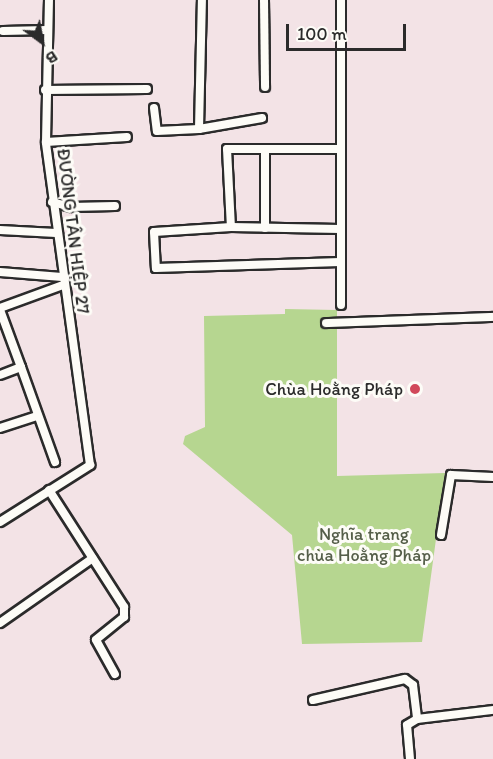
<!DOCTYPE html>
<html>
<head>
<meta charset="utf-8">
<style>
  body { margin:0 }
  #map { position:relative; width:493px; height:759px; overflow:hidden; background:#f3e3e6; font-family:Itim,sans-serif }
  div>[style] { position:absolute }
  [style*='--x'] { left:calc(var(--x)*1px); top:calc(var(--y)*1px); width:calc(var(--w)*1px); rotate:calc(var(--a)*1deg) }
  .green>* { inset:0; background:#b6d690 }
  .roads { filter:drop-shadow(2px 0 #2b2b2b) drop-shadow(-2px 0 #2b2b2b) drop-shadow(0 2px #2b2b2b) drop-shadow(0 -2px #2b2b2b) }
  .minor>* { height:8px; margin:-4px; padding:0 4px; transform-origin:4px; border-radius:4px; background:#fdfcf7 }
  .dots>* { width:16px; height:16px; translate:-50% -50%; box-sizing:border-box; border:3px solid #fdfcf7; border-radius:50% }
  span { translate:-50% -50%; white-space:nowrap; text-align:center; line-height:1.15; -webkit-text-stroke:6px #fdfcf7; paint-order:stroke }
  .street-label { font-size:18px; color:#2b2b2b }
  .poi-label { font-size:18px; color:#2b2b2b }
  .right { translate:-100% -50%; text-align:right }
  .park-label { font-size:18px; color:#555e49 }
  .north { position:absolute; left:12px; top:12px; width:60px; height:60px; -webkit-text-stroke:4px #fdfcf7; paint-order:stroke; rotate:148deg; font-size:16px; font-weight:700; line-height:24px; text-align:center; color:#2b2b2b }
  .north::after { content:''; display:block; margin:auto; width:21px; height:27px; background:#2b2b2b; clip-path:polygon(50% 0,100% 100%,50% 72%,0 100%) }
  .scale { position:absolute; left:286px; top:24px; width:120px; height:27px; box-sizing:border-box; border:3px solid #2b2b2b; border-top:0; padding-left:8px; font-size:18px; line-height:21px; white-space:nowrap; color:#2b2b2b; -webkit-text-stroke:4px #fdfcf7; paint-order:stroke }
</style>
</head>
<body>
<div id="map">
  <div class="green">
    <i style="clip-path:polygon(285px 309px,337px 310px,337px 476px,445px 473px,422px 642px,302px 644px,292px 535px,183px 444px,185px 436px,205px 427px,204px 316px,285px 314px)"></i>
  </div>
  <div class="roads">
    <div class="minor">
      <i style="--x:264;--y:0;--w:87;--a:89.3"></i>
      <i style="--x:3;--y:31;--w:44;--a:-1.3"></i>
      <i style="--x:45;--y:90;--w:102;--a:-0.6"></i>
      <i style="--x:154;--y:108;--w:23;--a:83"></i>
      <i style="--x:157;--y:131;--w:42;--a:-2.7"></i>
      <i style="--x:199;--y:129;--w:129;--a:-88.7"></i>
      <i style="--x:199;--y:129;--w:64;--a:-9.9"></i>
      <i style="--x:46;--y:142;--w:81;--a:-3.5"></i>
      <i style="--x:339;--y:149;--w:112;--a:180"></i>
      <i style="--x:227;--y:149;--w:78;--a:87.1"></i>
      <i style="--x:231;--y:227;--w:77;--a:176.3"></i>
      <i style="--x:154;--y:232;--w:36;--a:87"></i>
      <i style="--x:156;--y:268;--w:184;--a:-1.9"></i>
      <i style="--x:52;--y:202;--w:20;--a:15"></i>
      <i style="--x:71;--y:207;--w:44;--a:-1.3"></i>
      <i style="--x:231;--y:227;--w:109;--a:1.1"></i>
      <i style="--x:265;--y:228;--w:79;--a:-90"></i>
      <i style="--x:0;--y:230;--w:56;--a:3.1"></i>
      <i style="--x:0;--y:272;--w:62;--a:4.6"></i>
      <i style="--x:341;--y:305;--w:305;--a:-90"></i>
      <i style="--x:0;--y:308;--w:67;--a:-20.1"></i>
      <i style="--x:0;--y:310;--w:61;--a:69.8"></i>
      <i style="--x:21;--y:367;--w:22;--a:159"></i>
      <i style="--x:326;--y:323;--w:167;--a:-2.1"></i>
      <i style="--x:21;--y:367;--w:101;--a:70.3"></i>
      <i style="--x:0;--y:428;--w:38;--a:-18"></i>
      <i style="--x:49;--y:490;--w:139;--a:57.3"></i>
      <i style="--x:124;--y:607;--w:10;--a:90"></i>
      <i style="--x:124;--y:617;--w:36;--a:141"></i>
      <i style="--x:96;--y:640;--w:39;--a:61"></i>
      <i style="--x:0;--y:522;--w:107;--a:-32.3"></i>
      <i style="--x:90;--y:465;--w:326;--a:-97.8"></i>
      <i style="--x:46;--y:142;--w:142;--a:-88.8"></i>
      <i style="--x:441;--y:535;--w:61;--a:-80.5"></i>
      <i style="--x:451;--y:475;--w:42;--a:2.7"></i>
      <i style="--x:0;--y:623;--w:113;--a:-35"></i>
      <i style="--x:313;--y:700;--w:94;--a:-12.9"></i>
      <i style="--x:405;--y:679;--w:10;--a:37"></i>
      <i style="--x:413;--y:685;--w:34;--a:83"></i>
      <i style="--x:410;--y:759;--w:34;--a:-95"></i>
      <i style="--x:407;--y:725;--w:12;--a:-31"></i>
      <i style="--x:417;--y:719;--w:77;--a:-6.8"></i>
    </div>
  </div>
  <div class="dots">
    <i style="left:415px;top:389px;background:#d1495b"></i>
  </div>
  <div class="street-label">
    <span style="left:73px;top:231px;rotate:83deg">ĐƯỜNG TÂN HIỆP 27</span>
  </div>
  <div class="poi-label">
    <span class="right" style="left:403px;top:389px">Chùa Hoằng Pháp</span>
  </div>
  <div class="park-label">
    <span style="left:364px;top:545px">Nghĩa trang<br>chùa Hoằng Pháp</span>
  </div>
  <div class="north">B</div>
  <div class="scale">100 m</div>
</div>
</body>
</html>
